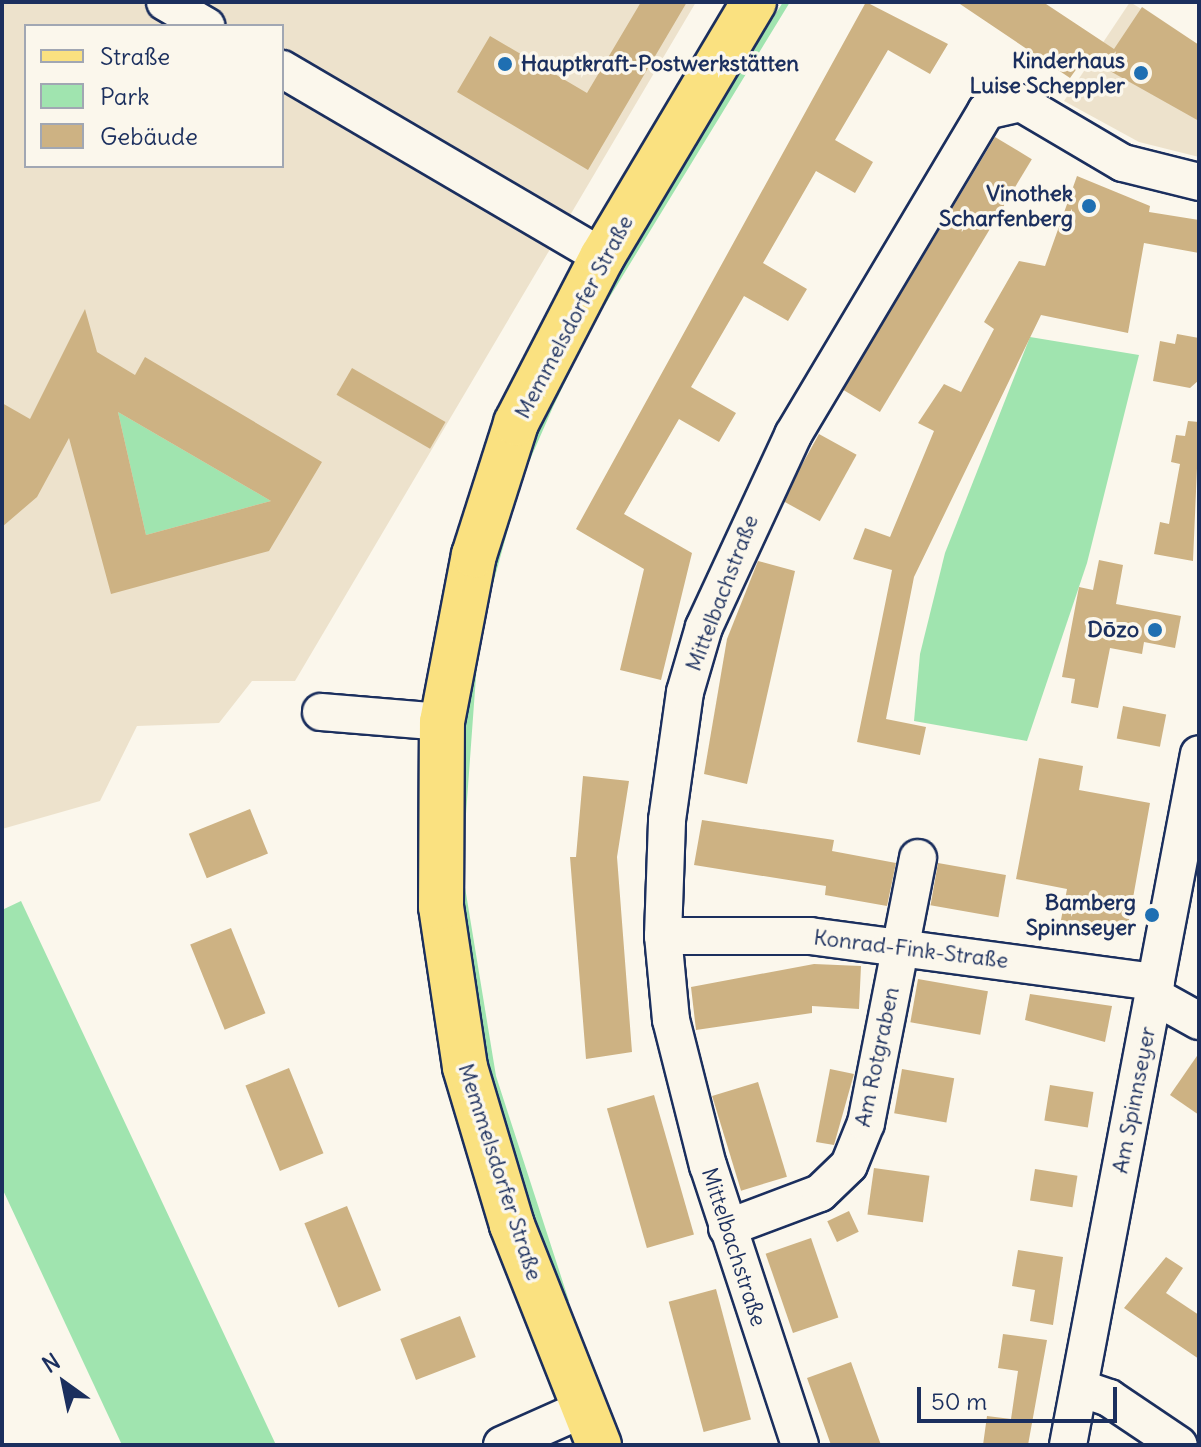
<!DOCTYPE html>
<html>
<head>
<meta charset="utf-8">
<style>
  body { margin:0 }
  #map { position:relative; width:1201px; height:1447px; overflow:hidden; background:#fbf7ec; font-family:Delius,sans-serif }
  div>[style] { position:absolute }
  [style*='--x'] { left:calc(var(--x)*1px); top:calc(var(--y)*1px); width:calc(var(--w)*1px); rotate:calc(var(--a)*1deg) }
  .built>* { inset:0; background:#ede2cc }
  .green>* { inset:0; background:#a0e4af }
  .building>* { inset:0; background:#cdb283; transform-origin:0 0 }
  .roads { filter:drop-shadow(2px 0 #1b2f5e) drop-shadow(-2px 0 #1b2f5e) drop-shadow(0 2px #1b2f5e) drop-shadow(0 -2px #1b2f5e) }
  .minor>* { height:36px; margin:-18px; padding:0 18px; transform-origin:18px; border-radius:18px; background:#fbf7ec }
  .major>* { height:44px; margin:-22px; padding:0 22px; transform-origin:22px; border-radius:22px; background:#fae180 }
  .dots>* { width:22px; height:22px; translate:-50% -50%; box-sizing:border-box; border:4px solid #fbf7ec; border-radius:50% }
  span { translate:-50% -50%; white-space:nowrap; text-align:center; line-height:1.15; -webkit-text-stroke:7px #fbf7ec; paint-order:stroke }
  .poi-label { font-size:22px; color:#1b2f5e; font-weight:700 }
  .right { translate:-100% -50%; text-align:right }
  .left { translate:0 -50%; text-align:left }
  .street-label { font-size:22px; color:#1b2f5e }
  .frame { position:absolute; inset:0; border:4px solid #1b2f5e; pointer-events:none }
  .legend { position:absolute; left:24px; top:24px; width:260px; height:144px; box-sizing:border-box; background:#fbf7ec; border:2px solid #a1a7b3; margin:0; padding:10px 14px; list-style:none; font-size:24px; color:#1b2f5e }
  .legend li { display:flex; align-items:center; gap:16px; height:40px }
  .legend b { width:40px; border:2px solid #a1a7b3 }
  .north { position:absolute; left:24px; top:1343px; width:80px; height:80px; -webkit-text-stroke:6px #fbf7ec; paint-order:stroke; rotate:327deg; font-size:22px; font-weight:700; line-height:32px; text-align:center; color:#1b2f5e }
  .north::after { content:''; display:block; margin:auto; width:28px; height:36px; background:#1b2f5e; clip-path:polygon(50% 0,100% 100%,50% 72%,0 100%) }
  .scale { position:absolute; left:917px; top:1387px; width:200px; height:36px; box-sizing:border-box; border:4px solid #1b2f5e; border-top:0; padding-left:10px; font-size:24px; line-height:28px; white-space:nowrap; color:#1b2f5e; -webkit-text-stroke:6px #fbf7ec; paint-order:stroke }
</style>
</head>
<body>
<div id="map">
  <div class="built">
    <i style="clip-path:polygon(evenodd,2px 2px,696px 2px,295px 681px,252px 681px,219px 723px,137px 726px,100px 801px,2px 829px,2px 2px,26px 26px,282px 26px,282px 166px,26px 166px,26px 26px)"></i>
    <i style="clip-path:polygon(1130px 2px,1199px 45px,1199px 157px,1139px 142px,1064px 101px)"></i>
  </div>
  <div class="green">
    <i style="clip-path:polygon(783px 2px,790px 2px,592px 326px,553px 407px,522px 478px,479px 635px,462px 869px,496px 1076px,569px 1301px,562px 1303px,490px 1094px,458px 917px,458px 732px,479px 600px,543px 405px,592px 311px)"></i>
    <i style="clip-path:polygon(1030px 337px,1139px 355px,1087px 563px,1027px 741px,914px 721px,920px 654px,945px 553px)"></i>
    <i style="clip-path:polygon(118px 412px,271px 501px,146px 535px)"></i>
    <i style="clip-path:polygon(21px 901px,276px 1445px,122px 1445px,2px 1188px,2px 910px)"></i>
  </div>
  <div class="building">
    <i style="clip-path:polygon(641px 2px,687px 2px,588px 170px,457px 92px,490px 36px,587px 93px)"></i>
    <i style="clip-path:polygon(866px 2px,948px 44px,930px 74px,888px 50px,835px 140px,873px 162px,855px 193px,816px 171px,763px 263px,807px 289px,788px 321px,744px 296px,691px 387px,736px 413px,719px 442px,679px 419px,624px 514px,692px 553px,661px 680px,620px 670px,644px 569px,576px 529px)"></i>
    <i style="clip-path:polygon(957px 2px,1043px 2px,1114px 49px,1142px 7px,1199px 45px,1199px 121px,1085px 57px,1070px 78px)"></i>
    <i style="left:995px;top:137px;width:43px;height:295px;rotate:31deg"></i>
    <i style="clip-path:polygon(1077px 176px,1150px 206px,1149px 212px,1199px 220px,1199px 253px,1144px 243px,1128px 333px,1041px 315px,914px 577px,886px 719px,926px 727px,920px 755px,857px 742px,892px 570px,853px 559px,865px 528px,890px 537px,934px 431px,918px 423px,944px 384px,961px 392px,994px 329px,984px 322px,1019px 261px,1045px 266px)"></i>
    <i style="clip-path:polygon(evenodd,85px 309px,97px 352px,135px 375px,145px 357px,322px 462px,269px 551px,111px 594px,69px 438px,37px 497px,2px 527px,2px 403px,30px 419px,85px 309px,118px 412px,271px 501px,146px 535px,118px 412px)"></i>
    <i style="clip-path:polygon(1177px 334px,1199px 338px,1199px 380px,1190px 388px,1153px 381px,1160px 341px,1175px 344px)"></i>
    <i style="left:352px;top:368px;width:108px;height:31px;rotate:30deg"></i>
    <i style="clip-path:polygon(1188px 421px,1199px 422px,1193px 561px,1154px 554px,1160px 522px,1169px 524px,1180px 464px,1171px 462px,1176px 435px,1185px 436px)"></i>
    <i style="left:819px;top:434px;width:43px;height:76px;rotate:29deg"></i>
    <i style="clip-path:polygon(1099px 560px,1123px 565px,1116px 604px,1181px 616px,1175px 648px,1144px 642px,1142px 654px,1110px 648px,1098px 708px,1071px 703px,1075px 679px,1062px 677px,1079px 587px,1093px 590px)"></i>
    <i style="clip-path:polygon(758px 561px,795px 571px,747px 784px,704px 774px,727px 639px)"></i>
    <i style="left:1123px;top:706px;width:44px;height:33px;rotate:11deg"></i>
    <i style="clip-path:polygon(1039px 758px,1083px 766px,1079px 790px,1150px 803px,1126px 937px,1060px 925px,1067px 889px,1016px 879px)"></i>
    <i style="clip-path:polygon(583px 776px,629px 781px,617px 857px,632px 1052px,586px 1059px,570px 857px,576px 857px)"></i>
    <i style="left:250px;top:809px;width:48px;height:66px;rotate:68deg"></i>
    <i style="clip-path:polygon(702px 820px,834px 840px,832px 851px,896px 863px,887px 906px,825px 895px,826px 886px,694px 865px)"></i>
    <i style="left:938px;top:863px;width:69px;height:43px;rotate:10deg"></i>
    <i style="left:231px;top:928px;width:92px;height:44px;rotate:68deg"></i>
    <i style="clip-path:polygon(814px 964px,861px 966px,859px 1009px,812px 1006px,812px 1013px,696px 1030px,691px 987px)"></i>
    <i style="left:918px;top:979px;width:71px;height:44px;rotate:10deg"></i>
    <i style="clip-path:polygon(1030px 994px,1112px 1006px,1105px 1042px,1025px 1020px)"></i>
    <i style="clip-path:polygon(1199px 1053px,1199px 1115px,1170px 1095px)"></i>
    <i style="left:289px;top:1068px;width:92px;height:47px;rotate:68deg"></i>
    <i style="clip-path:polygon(830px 1069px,854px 1074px,834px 1145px,816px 1142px)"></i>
    <i style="left:902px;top:1069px;width:53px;height:45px;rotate:10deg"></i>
    <i style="left:758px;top:1082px;width:99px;height:48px;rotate:73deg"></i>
    <i style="left:1050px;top:1085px;width:44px;height:36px;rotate:9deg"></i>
    <i style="left:654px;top:1095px;width:145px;height:49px;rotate:74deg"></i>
    <i style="left:874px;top:1168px;width:56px;height:47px;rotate:8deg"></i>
    <i style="left:1035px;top:1169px;width:43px;height:32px;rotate:9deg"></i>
    <i style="left:347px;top:1206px;width:91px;height:46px;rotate:68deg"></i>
    <i style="left:849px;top:1211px;width:23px;height:24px;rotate:65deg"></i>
    <i style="left:811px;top:1238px;width:84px;height:48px;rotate:71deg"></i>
    <i style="clip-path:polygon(1018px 1250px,1063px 1257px,1053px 1325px,1030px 1321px,1035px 1290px,1012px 1286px)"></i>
    <i style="clip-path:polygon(1166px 1257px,1183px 1268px,1166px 1293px,1199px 1315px,1199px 1359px,1124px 1308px)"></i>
    <i style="left:716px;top:1289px;width:135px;height:49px;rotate:75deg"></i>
    <i style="left:460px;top:1316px;width:44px;height:64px;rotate:69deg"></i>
    <i style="clip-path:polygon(1003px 1334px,1047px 1340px,1028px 1445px,983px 1445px,987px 1416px,1011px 1419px,1018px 1371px,998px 1368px)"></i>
    <i style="clip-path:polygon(851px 1362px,865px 1401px,881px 1445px,831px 1445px,807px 1378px)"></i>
  </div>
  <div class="roads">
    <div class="minor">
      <i style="--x:165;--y:2;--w:48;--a:30.3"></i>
      <i style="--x:282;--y:69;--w:371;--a:30.4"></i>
      <i style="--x:321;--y:712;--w:121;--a:4.7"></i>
      <i style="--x:663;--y:936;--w:147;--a:0"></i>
      <i style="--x:810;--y:936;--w:349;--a:7.6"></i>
      <i style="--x:1154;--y:996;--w:51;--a:29.1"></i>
      <i style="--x:727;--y:1228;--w:99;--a:-20.6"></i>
      <i style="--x:820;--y:1193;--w:40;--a:-44"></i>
      <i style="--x:849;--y:1165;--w:45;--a:-68"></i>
      <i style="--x:866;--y:1123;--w:270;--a:-78.9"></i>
      <i style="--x:1080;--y:1388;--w:31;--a:19"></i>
      <i style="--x:1109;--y:1398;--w:84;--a:33.9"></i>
      <i style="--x:502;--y:1445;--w:91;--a:-24"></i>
      <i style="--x:800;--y:1445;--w:294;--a:-108.2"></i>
      <i style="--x:708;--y:1166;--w:151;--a:-104.2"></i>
      <i style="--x:671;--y:1020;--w:84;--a:-95.4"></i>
      <i style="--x:663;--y:936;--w:116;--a:-88"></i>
      <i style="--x:667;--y:820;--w:129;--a:-82"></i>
      <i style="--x:685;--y:692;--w:68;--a:-73.7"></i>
      <i style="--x:704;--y:627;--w:212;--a:-65.1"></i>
      <i style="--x:793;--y:435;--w:377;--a:-59.2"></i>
      <i style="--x:986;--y:111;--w:36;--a:-13"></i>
      <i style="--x:1021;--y:103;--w:118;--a:30.5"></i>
      <i style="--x:1123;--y:163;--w:78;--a:14"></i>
      <i style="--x:1068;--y:1445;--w:703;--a:-79.27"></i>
    </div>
    <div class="major">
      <i style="--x:599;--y:1445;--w:237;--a:-111.6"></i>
      <i style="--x:512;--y:1225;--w:165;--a:-106.6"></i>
      <i style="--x:465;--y:1067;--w:162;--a:-98.5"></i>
      <i style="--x:441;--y:907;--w:185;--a:-89.7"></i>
      <i style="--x:442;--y:722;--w:170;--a:-79.2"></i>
      <i style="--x:474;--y:555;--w:139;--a:-72.3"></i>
      <i style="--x:516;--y:423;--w:187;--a:-62.6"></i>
      <i style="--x:602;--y:257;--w:297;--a:-59.2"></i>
    </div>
  </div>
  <div class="dots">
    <i style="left:505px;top:64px;background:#1f6fb2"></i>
    <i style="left:1141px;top:73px;background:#1f6fb2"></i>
    <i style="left:1089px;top:206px;background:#1f6fb2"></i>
    <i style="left:1155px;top:630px;background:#1f6fb2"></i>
    <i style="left:1152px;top:915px;background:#1f6fb2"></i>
  </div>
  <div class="poi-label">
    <span class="right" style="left:1125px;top:73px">Kinderhaus<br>Luise Scheppler</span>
    <span class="left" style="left:521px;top:64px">Hauptkraft-Postwerkstätten</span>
    <span class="right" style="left:1073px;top:206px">Vinothek<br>Scharfenberg</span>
    <span class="right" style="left:1139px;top:630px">Dōzo</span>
    <span class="right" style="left:1136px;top:915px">Bamberg<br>Spinnseyer</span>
  </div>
  <div class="street-label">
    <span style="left:574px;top:317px;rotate:-62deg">Memmelsdorfer Straße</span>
    <span style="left:722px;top:593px;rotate:-69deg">Mittelbachstraße</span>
    <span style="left:911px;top:949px;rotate:7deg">Konrad-Fink-Straße</span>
    <span style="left:877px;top:1057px;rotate:-78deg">Am Rotgraben</span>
    <span style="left:1134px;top:1100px;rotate:-79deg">Am Spinnseyer</span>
    <span style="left:500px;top:1172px;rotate:72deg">Memmelsdorfer Straße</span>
    <span style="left:734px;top:1247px;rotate:72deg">Mittelbachstraße</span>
  </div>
  <div class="frame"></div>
  <ul class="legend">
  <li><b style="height:10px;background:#fae180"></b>Straße</li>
  <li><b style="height:22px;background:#a0e4af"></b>Park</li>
  <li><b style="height:22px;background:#cdb283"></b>Gebäude</li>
  </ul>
  <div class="north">N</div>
  <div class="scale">50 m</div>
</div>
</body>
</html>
